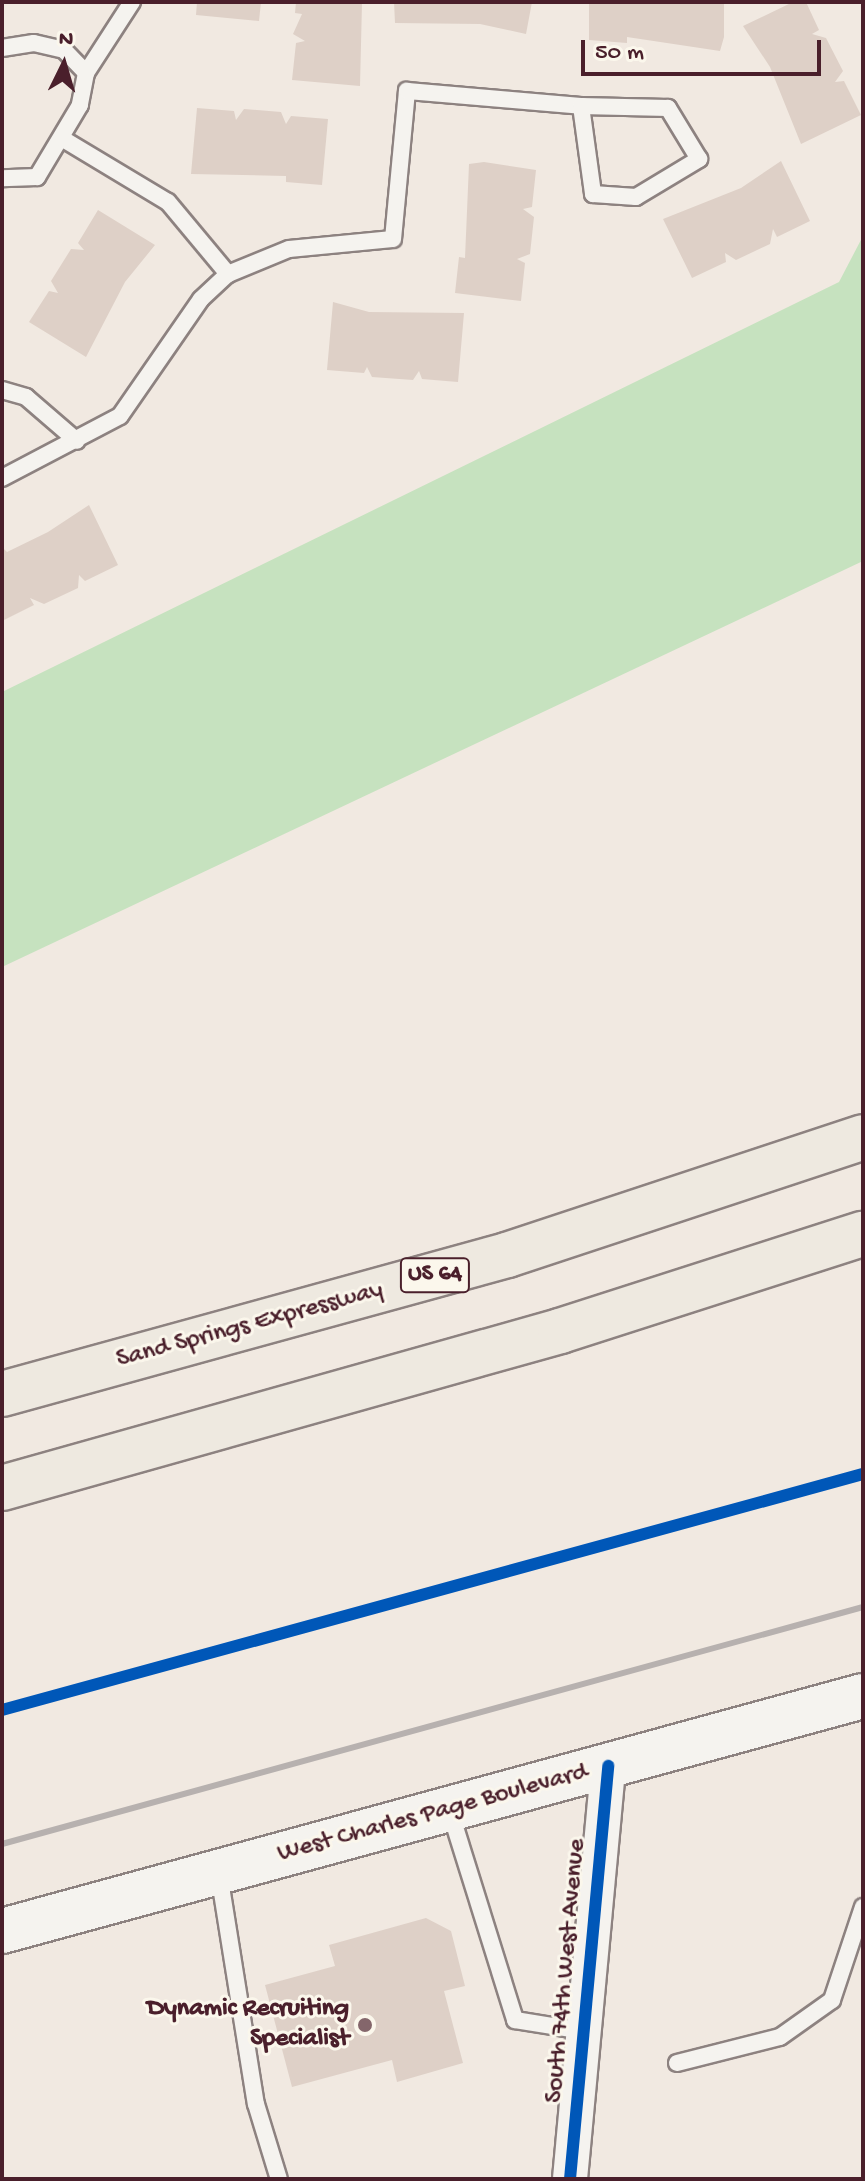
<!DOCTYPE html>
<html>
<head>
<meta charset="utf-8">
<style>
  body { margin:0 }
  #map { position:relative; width:865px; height:2181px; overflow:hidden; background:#f1e9e1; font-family:"Gochi Hand",sans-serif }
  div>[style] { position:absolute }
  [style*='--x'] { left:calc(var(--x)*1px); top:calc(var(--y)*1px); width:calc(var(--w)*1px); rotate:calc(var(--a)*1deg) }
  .green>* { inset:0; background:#c6e2bf }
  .building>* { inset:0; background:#ded0c7 }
  .roads { filter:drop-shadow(2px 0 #8d8280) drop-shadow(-2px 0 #8d8280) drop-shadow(0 2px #8d8280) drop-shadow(0 -2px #8d8280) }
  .service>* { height:16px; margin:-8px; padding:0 8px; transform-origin:8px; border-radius:8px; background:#f5f3ef }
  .minor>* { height:34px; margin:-17px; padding:0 17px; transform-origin:17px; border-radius:17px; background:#f5f3ef }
  .secondary>* { height:44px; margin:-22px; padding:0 22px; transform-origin:22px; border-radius:22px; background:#f5f3ef }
  .motorway>* { height:44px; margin:-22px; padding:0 22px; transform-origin:22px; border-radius:22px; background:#eee9e0 }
  .rail>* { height:6px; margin:-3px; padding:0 3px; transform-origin:3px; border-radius:3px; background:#b7b1af }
  .cycleway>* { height:12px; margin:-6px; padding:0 6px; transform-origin:6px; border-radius:6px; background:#0057b8 }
  .dots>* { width:22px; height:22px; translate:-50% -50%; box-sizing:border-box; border:4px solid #fbf7ec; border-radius:50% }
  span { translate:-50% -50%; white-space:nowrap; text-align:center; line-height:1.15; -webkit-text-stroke:6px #fbf7ec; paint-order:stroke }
  .shield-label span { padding:2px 6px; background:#fbf7ec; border:2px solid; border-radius:6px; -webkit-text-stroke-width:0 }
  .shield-label { font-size:24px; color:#4a1f2b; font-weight:700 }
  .street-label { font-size:26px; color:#4a1f2b }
  .poi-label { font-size:26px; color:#4a1f2b; font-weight:700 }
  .right { translate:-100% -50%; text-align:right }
  .frame { position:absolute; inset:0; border:4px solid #4a1f2b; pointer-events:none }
  .north { position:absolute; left:24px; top:24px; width:80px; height:80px; -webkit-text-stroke:6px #fbf7ec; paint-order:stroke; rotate:5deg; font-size:22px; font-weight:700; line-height:32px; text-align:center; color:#4a1f2b }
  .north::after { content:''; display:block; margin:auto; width:28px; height:36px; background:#4a1f2b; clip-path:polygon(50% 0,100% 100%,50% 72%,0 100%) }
  .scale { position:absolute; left:581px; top:40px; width:240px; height:36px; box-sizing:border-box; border:4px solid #4a1f2b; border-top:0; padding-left:10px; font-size:24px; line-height:28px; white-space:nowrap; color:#4a1f2b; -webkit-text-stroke:6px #fbf7ec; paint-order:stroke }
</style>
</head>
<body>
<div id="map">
  <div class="green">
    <i style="clip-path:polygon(863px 236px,863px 561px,2px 967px,2px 692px,839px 282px)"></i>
  </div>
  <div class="building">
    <i style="clip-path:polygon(197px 2px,261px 2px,259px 21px,196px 15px)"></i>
    <i style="clip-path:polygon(296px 2px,362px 3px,360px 86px,292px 80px,296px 43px,305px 41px,293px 34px,302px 14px,295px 13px)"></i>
    <i style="clip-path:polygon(394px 2px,532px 2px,526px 34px,480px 24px,395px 23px)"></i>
    <i style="clip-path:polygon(589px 2px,724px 2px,724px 37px,720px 51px,627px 37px,627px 43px,589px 40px)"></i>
    <i style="clip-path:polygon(793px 2px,806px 2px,819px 30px,812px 34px,826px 38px,843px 71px,835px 82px,844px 81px,861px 115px,801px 144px,770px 67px,743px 26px)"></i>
    <i style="clip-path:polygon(197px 108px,234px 111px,236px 120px,244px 109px,281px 112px,286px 124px,291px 116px,328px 119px,322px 185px,286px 182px,286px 176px,191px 174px)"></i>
    <i style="clip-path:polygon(781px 161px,810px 221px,777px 237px,773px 229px,770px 244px,736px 260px,725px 253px,726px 262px,692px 278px,663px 219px,741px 188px)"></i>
    <i style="clip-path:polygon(484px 162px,536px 170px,532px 207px,523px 209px,534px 217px,530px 254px,517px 259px,525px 263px,521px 301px,455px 293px,459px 257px,465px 258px,469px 164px)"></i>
    <i style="clip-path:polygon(98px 210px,155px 245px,125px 282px,86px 357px,29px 322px,49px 291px,58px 293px,51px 281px,71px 249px,84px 250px,78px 243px)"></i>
    <i style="clip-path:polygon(333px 302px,369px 312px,464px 313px,458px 382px,422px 379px,419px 371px,413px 380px,372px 377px,367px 367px,364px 373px,327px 370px)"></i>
    <i style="clip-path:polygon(89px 505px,118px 565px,85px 581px,79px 575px,78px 588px,44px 604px,30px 598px,34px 605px,2px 621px,2px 547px,7px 552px,48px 532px)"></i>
    <i style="clip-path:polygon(426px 1918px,451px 1931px,465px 1986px,444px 1991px,463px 2063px,397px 2082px,392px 2060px,292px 2087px,265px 1985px,335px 1966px,329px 1945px)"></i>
  </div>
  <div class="roads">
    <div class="service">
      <i style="--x:2;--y:48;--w:32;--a:-9"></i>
      <i style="--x:34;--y:43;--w:31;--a:13"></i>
      <i style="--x:64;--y:50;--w:32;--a:46"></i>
      <i style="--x:86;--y:73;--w:33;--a:101"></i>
      <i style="--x:80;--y:105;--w:84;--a:120.8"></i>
      <i style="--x:37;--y:177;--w:35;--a:178"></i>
      <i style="--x:86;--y:73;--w:85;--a:-57.1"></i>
      <i style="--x:63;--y:139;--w:122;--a:31"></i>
      <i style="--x:168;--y:202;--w:94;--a:50.2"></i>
      <i style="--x:2;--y:390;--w:25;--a:16"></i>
      <i style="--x:26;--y:397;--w:67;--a:40.8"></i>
      <i style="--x:2;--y:478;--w:133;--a:-27.7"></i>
      <i style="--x:120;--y:416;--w:142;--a:-55.3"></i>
      <i style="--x:201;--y:299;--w:37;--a:-43"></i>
      <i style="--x:228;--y:274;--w:66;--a:-22.3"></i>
      <i style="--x:289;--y:249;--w:104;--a:-5.5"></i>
      <i style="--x:393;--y:239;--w:149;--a:-84.6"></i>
      <i style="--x:407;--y:91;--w:175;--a:4.9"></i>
      <i style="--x:581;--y:106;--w:89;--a:82.2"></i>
      <i style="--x:593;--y:194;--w:43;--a:4"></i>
      <i style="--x:636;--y:197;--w:74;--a:-31.1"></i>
      <i style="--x:699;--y:159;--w:60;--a:-121.3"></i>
      <i style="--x:668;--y:108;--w:87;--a:-178.7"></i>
      <i style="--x:450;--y:1811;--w:219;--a:72.7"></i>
      <i style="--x:515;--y:2020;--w:70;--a:9.1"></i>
      <i style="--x:219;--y:1874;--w:233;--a:80.9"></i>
      <i style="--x:256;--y:2104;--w:78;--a:73"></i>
      <i style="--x:677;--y:2063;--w:106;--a:-14.2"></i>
      <i style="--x:780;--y:2037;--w:64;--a:-35.4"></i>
      <i style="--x:832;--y:2000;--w:98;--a:-71.6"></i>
    </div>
    <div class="minor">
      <i style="--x:570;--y:2179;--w:415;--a:-84.7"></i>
    </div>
    <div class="secondary">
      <i style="--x:2;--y:1931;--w:892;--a:-15.27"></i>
    </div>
    <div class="motorway">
      <i style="--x:2;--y:1394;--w:524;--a:-15.39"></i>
      <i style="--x:507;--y:1255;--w:375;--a:-18.3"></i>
      <i style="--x:2;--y:1488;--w:580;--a:-15.71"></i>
      <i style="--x:560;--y:1331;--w:318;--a:-17.8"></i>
    </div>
  </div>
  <div class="rail">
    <i style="--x:2;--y:1844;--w:893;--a:-15.39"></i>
  </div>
  <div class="cycleway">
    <i style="--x:2;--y:1710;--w:893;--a:-15.33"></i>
    <i style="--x:570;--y:2179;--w:415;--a:-84.7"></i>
  </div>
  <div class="dots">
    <i style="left:365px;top:2025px;background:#84666b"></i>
  </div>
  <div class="shield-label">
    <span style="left:435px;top:1275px">US 64</span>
  </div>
  <div class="street-label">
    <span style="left:250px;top:1326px;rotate:-15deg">Sand Springs Expressway</span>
    <span style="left:433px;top:1814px;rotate:-15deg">West Charles Page Boulevard</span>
    <span style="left:567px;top:1971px;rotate:-85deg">South 74th West Avenue</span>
  </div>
  <div class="poi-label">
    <span class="right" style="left:349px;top:2025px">Dynamic Recruiting<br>Specialist</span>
  </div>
  <div class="frame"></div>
  <div class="north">N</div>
  <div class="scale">50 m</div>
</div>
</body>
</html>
